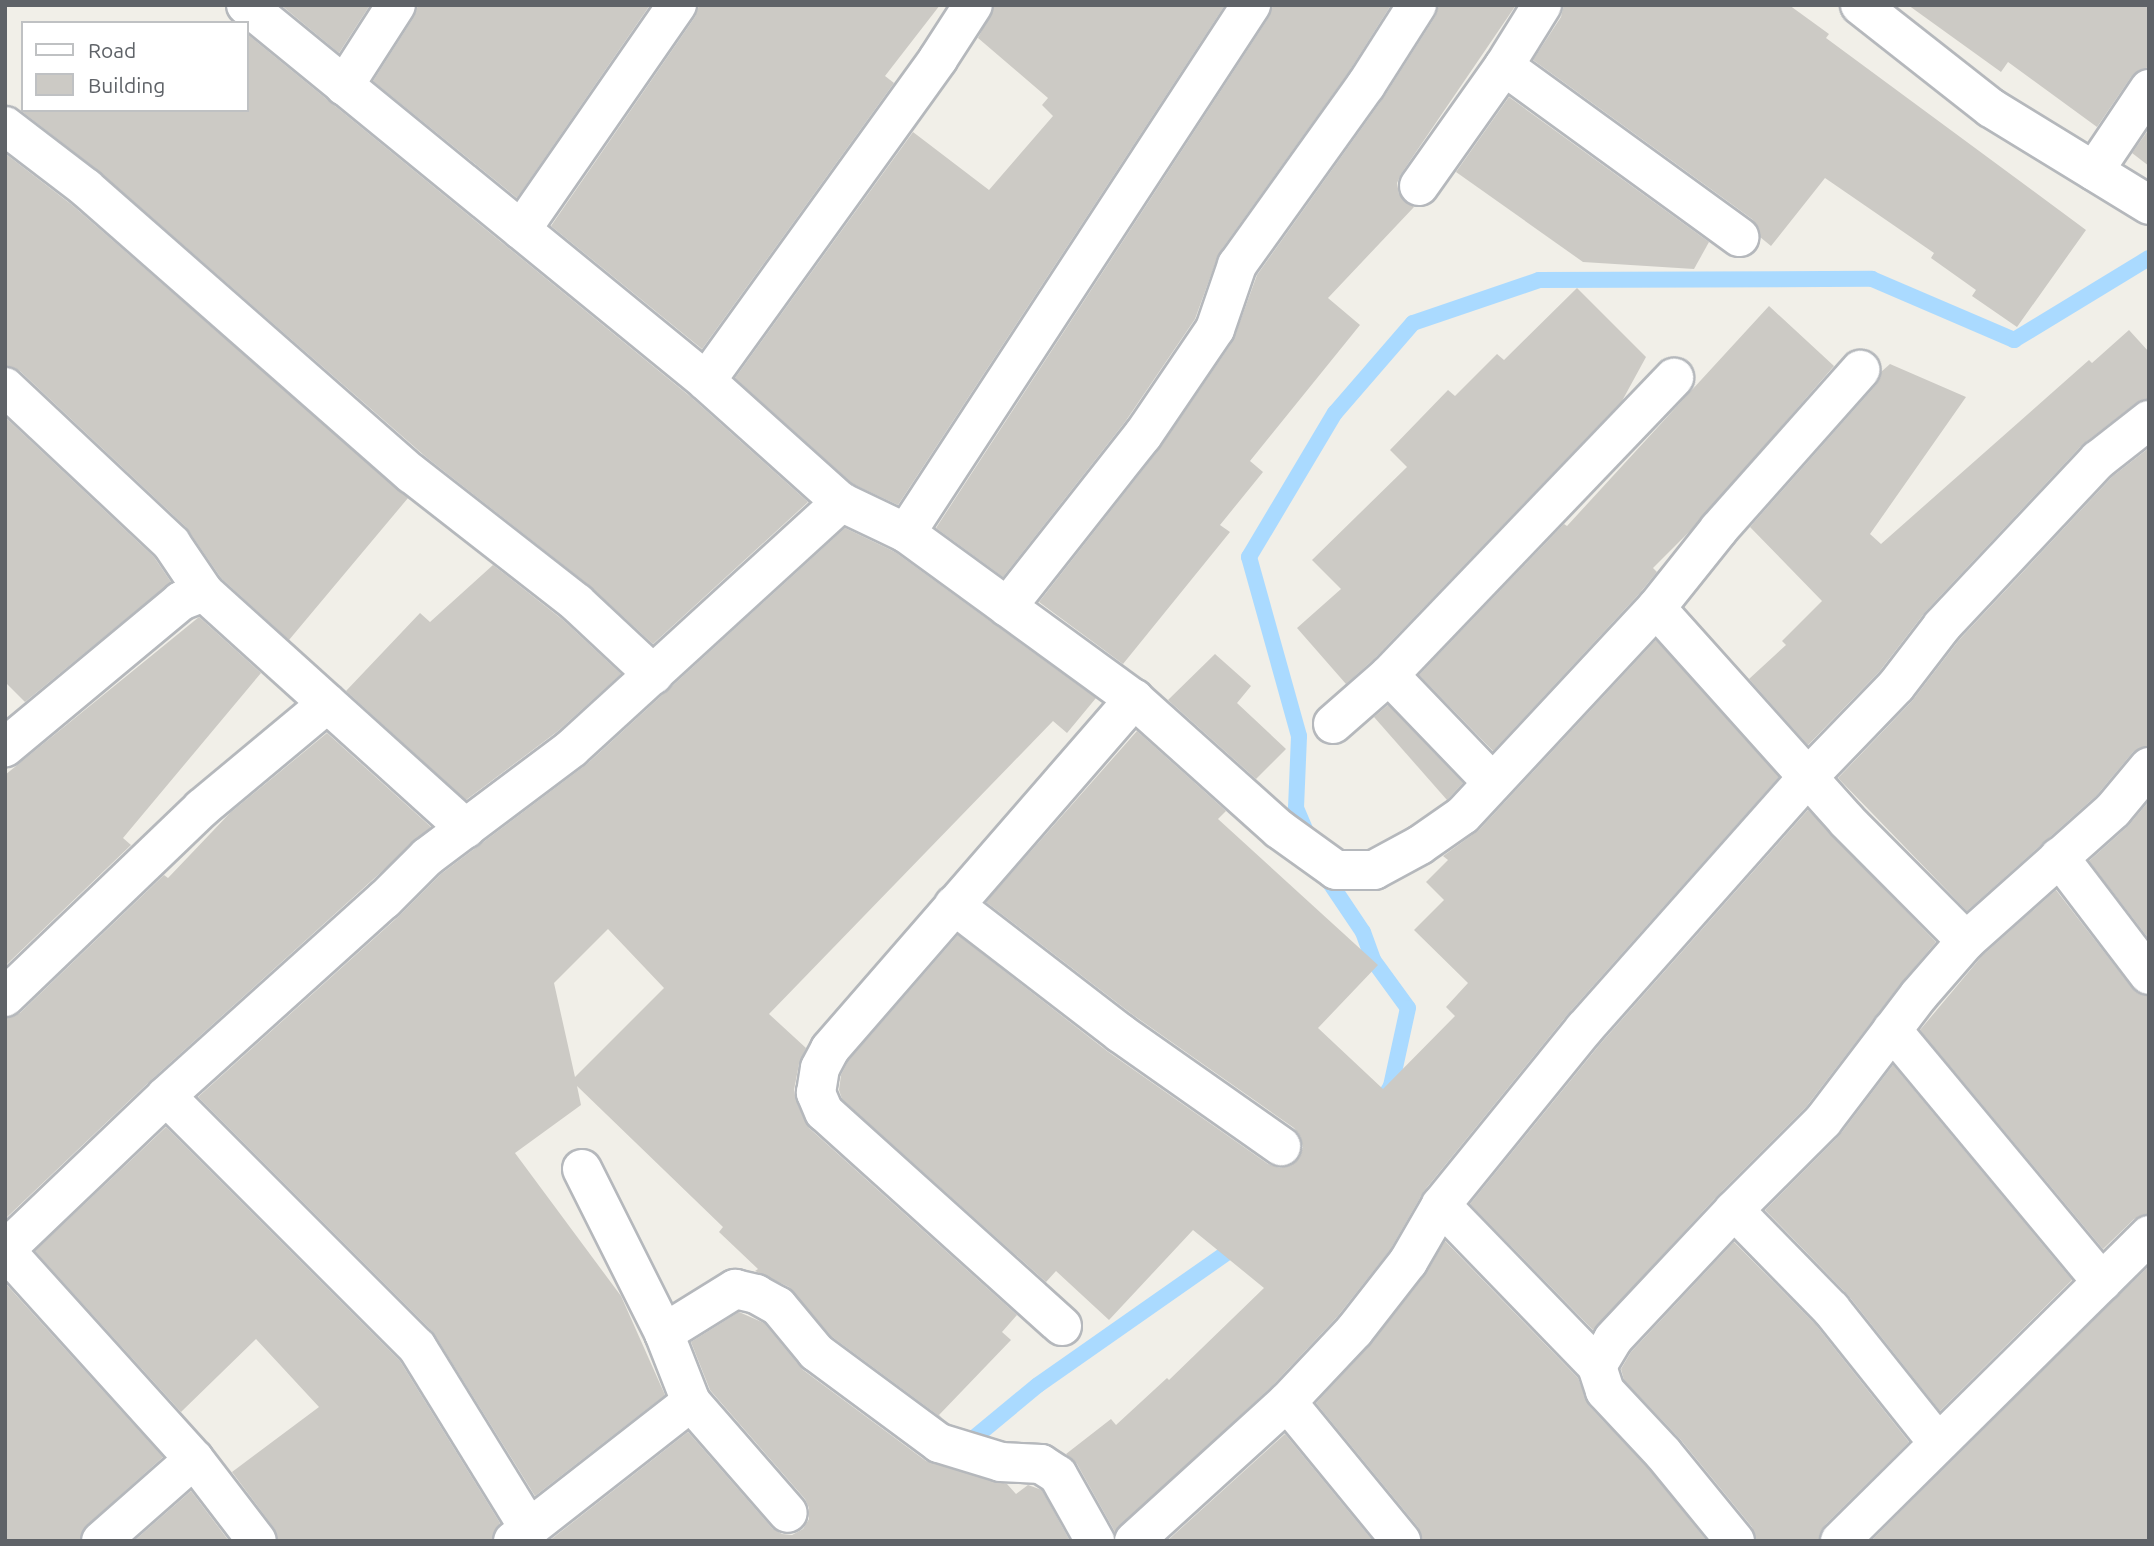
<!DOCTYPE html>
<html>
<head>
<meta charset="utf-8">
<style>
  body { margin:0 }
  #map { position:relative; width:2154px; height:1546px; overflow:hidden; background:#f1efe8; font-family:Ubuntu,sans-serif }
  div>[style] { position:absolute }
  [style*='--x'] { left:calc(var(--x)*1px); top:calc(var(--y)*1px); width:calc(var(--w)*1px); rotate:calc(var(--a)*1deg) }
  .stream>* { height:16px; margin:-8px; padding:0 8px; transform-origin:8px; border-radius:8px; background:#aadaff }
  .building>* { inset:0; background:#cccac5 }
  .roads { filter:drop-shadow(2px 0 #b5b8bc) drop-shadow(-2px 0 #b5b8bc) drop-shadow(0 2px #b5b8bc) drop-shadow(0 -2px #b5b8bc) }
  .minor>* { height:38px; margin:-19px; padding:0 19px; transform-origin:19px; border-radius:19px; background:#fff }
  span { translate:-50% -50%; white-space:nowrap; text-align:center; line-height:1.15; -webkit-text-stroke:5px #fff; paint-order:stroke }
  .frame { position:absolute; inset:0; border:7px solid #5f6368; pointer-events:none }
  .legend { position:absolute; left:21px; top:21px; width:228px; height:91px; box-sizing:border-box; background:#fff; border:2px solid #bfc1c3; margin:0; padding:9px 12px; list-style:none; font-size:21px; color:#5f6368 }
  .legend li { display:flex; align-items:center; gap:14px; height:35px }
  .legend b { width:35px; border:2px solid #bfc1c3 }
</style>
</head>
<body>
<div id="map">
  <div class="stream">
    <i style="--x:1310;--y:841;--w:36;--a:-113"></i>
    <i style="--x:1296;--y:808;--w:72;--a:-87.6"></i>
    <i style="--x:1299;--y:736;--w:186;--a:-105.6"></i>
    <i style="--x:1249;--y:557;--w:168;--a:-59.2"></i>
    <i style="--x:1335;--y:413;--w:119;--a:-49.1"></i>
    <i style="--x:1413;--y:323;--w:133;--a:-18.8"></i>
    <i style="--x:1539;--y:280;--w:333;--a:-0.2"></i>
    <i style="--x:1872;--y:279;--w:155;--a:23.2"></i>
    <i style="--x:2014;--y:340;--w:158;--a:-31.3"></i>
    <i style="--x:1322;--y:871;--w:73;--a:56.1"></i>
    <i style="--x:1363;--y:932;--w:30;--a:70"></i>
    <i style="--x:1373;--y:960;--w:59;--a:53.9"></i>
    <i style="--x:1408;--y:1008;--w:80;--a:102.3"></i>
    <i style="--x:1391;--y:1086;--w:12;--a:121"></i>
    <i style="--x:963;--y:1447;--w:97;--a:-39.6"></i>
    <i style="--x:1038;--y:1385;--w:248;--a:-35"></i>
  </div>
  <div class="building">
    <i style="clip-path:polygon(281px 5px,370px 5px,339px 53px)"></i>
    <i style="clip-path:polygon(418px 5px,650px 5px,517px 198px,373px 81px,414px 17px)"></i>
    <i style="clip-path:polygon(699px 5px,940px 5px,885px 76px,894px 83px,702px 349px,551px 226px,695px 17px)"></i>
    <i style="clip-path:polygon(995px 5px,1225px 5px,898px 505px,853px 484px,735px 378px,913px 132px,989px 190px,1053px 116px,1042px 105px,1048px 98px,978px 38px)"></i>
    <i style="clip-path:polygon(1273px 5px,1391px 5px,1348px 73px,1219px 253px,1195px 319px,1125px 422px,1003px 577px,936px 528px,1269px 17px)"></i>
    <i style="clip-path:polygon(1439px 5px,1516px 5px,1401px 174px,1397px 183px,1399px 194px,1414px 207px,1328px 298px,1360px 325px,1250px 461px,1263px 472px,1220px 525px,1230px 532px,1123px 664px,1039px 602px,1160px 448px,1233px 341px,1257px 275px,1384px 97px,1435px 17px)"></i>
    <i style="clip-path:polygon(1564px 5px,1789px 5px,1829px 34px,1826px 38px,2086px 230px,2017px 327px,1972px 296px,1976px 290px,1931px 258px,1934px 253px,1825px 178px,1771px 246px,1760px 237px,1759px 228px,1752px 219px,1533px 60px,1561px 17px)"></i>
    <i style="clip-path:polygon(1908px 5px,2149px 5px,2149px 67px,2139px 70px,2131px 77px,2097px 127px,2008px 62px,2001px 72px)"></i>
    <i style="clip-path:polygon(247px 34px,692px 398px,808px 502px,653px 644px,590px 586px,426px 457px,100px 172px,20px 110px,247px 110px)"></i>
    <i style="clip-path:polygon(1509px 97px,1709px 242px,1694px 269px,1583px 262px,1456px 172px)"></i>
    <i style="clip-path:polygon(2149px 129px,2149px 166px,2132px 153px)"></i>
    <i style="clip-path:polygon(7px 155px,72px 205px,408px 498px,289px 640px,221px 578px,186px 527px,20px 371px,5px 366px)"></i>
    <i style="clip-path:polygon(1577px 288px,1646px 357px,1622px 401px,1374px 659px,1346px 684px,1297px 628px,1341px 589px,1312px 560px,1407px 467px,1390px 450px,1448px 390px,1455px 396px,1497px 354px,1504px 360px)"></i>
    <i style="clip-path:polygon(1769px 306px,1834px 366px,1690px 531px,1653px 568px,1657px 572px,1639px 594px,1493px 751px,1419px 675px,1564px 524px,1567px 526px)"></i>
    <i style="clip-path:polygon(2129px 330px,2149px 352px,2149px 399px,2136px 403px,2082px 445px,1926px 611px,1879px 672px,1808px 745px,1749px 679px,1786px 645px,1782px 641px,1822px 601px,1750px 527px,1876px 385px,1881px 372px,1890px 364px,1966px 397px,1870px 534px,1881px 544px,2089px 360px,2092px 363px)"></i>
    <i style="clip-path:polygon(5px 417px,154px 557px,171px 582px,25px 702px,5px 682px)"></i>
    <i style="clip-path:polygon(2149px 448px,2149px 746px,2133px 752px,2097px 795px,1967px 911px,1838px 778px,1912px 701px,1959px 640px,2113px 476px)"></i>
    <i style="clip-path:polygon(evenodd,845px 528px,895px 552px,1096px 698px,1067px 733px,1053px 721px,769px 1014px,806px 1048px,799px 1064px,794px 1090px,796px 1101px,809px 1128px,1017px 1315px,1002px 1332px,1011px 1340px,939px 1415px,943px 1419px,831px 1336px,789px 1287px,755px 1271px,758px 1269px,719px 1232px,723px 1227px,577px 1086px,581px 1105px,515px 1153px,621px 1296px,665px 1395px,535px 1496px,433px 1332px,198px 1097px,399px 916px,441px 874px,587px 764px,845px 528px,608px 929px,664px 988px,575px 1077px,554px 983px,608px 929px)"></i>
    <i style="clip-path:polygon(493px 565px,563px 620px,621px 674px,558px 731px,466px 800px,346px 691px,420px 613px,430px 622px)"></i>
    <i style="clip-path:polygon(199px 617px,261px 673px,123px 838px,131px 845px,5px 966px,5px 775px)"></i>
    <i style="clip-path:polygon(1656px 640px,1779px 777px,1567px 1015px,1424px 1191px,1390px 1250px,1337px 1317px,1272px 1386px,1115px 1532px,1077px 1464px,1066px 1454px,1111px 1419px,1116px 1425px,1167px 1378px,1169px 1380px,1264px 1288px,1193px 1230px,1109px 1320px,1056px 1271px,1046px 1282px,842px 1099px,839px 1090px,841px 1075px,848px 1061px,958px 935px,1107px 1051px,1268px 1164px,1280px 1168px,1291px 1165px,1299px 1158px,1303px 1147px,1300px 1136px,1294px 1128px,1133px 1015px,986px 902px,1137px 731px,1226px 811px,1218px 819px,1378px 965px,1318px 1028px,1383px 1089px,1455px 1016px,1446px 1007px,1468px 983px,1414px 930px,1444px 900px,1426px 882px,1448px 860px,1443px 856px,1479px 830px)"></i>
    <i style="clip-path:polygon(1215px 654px,1251px 686px,1237px 703px,1286px 749px,1256px 779px,1168px 700px)"></i>
    <i style="clip-path:polygon(1388px 705px,1463px 783px,1447px 800px,1374px 717px)"></i>
    <i style="clip-path:polygon(327px 733px,431px 827px,151px 1080px,5px 1219px,5px 1018px,20px 1013px,164px 875px,168px 878px,230px 813px)"></i>
    <i style="clip-path:polygon(2149px 801px,2149px 939px,2089px 861px,2128px 826px)"></i>
    <i style="clip-path:polygon(1808px 810px,1936px 942px,1902px 982px,1806px 1107px,1718px 1195px,1593px 1330px,1470px 1204px,1601px 1043px)"></i>
    <i style="clip-path:polygon(2056px 890px,2132px 988px,2149px 996px,2149px 1214px,2134px 1219px,2103px 1249px,1920px 1030px,1982px 956px)"></i>
    <i style="clip-path:polygon(1893px 1065px,2072px 1280px,1940px 1411px,1848px 1295px,1765px 1210px,1839px 1136px)"></i>
    <i style="clip-path:polygon(166px 1127px,400px 1361px,500px 1523px,491px 1541px,278px 1541px,274px 1528px,232px 1472px,319px 1407px,256px 1339px,181px 1412px,35px 1251px)"></i>
    <i style="clip-path:polygon(1445px 1241px,1578px 1378px,1589px 1406px,1647px 1467px,1707px 1541px,1422px 1541px,1418px 1527px,1316px 1403px,1371px 1344px,1425px 1275px)"></i>
    <i style="clip-path:polygon(1734px 1242px,1815px 1324px,1909px 1442px,1825px 1525px,1819px 1541px,1756px 1541px,1752px 1527px,1680px 1439px,1624px 1380px,1621px 1369px,1631px 1352px)"></i>
    <i style="clip-path:polygon(2149px 1266px,2149px 1541px,1871px 1541px,2116px 1298px)"></i>
    <i style="clip-path:polygon(5px 1283px,163px 1457px,87px 1525px,80px 1541px,5px 1541px)"></i>
    <i style="clip-path:polygon(739px 1312px,764px 1323px,803px 1370px,926px 1461px,1007px 1484px,1016px 1494px,1028px 1485px,1042px 1490px,1070px 1541px,549px 1541px,688px 1432px,772px 1528px,782px 1534px,792px 1535px,803px 1529px,809px 1519px,809px 1508px,805px 1499px,710px 1390px,691px 1342px)"></i>
    <i style="clip-path:polygon(1285px 1434px,1373px 1541px,1167px 1541px)"></i>
    <i style="clip-path:polygon(191px 1491px,229px 1541px,134px 1541px)"></i>
  </div>
  <div class="roads">
    <div class="minor">
      <i style="--x:246;--y:5;--w:594;--a:39.26"></i>
      <i style="--x:706;--y:381;--w:181;--a:41.9"></i>
      <i style="--x:841;--y:502;--w:72;--a:25.5"></i>
      <i style="--x:906;--y:533;--w:282;--a:36.1"></i>
      <i style="--x:1134;--y:699;--w:195;--a:41.9"></i>
      <i style="--x:1279;--y:829;--w:70;--a:35.7"></i>
      <i style="--x:1336;--y:870;--w:38;--a:0"></i>
      <i style="--x:1374;--y:870;--w:52;--a:-28.5"></i>
      <i style="--x:1420;--y:845;--w:52;--a:-34.9"></i>
      <i style="--x:1463;--y:815;--w:283;--a:-47"></i>
      <i style="--x:1656;--y:608;--w:101;--a:-51.4"></i>
      <i style="--x:1719;--y:529;--w:213;--a:-48.4"></i>
      <i style="--x:1860;--y:5;--w:167;--a:38.2"></i>
      <i style="--x:1991;--y:108;--w:185;--a:31.5"></i>
      <i style="--x:1504;--y:66;--w:291;--a:36"></i>
      <i style="--x:344;--y:86;--w:96;--a:-57.3"></i>
      <i style="--x:5;--y:126;--w:102;--a:37.4"></i>
      <i style="--x:86;--y:188;--w:434;--a:41.3"></i>
      <i style="--x:412;--y:474;--w:209;--a:38"></i>
      <i style="--x:577;--y:603;--w:105;--a:43.1"></i>
      <i style="--x:2094;--y:171;--w:99;--a:-56.1"></i>
      <i style="--x:1419;--y:186;--w:147;--a:-54.7"></i>
      <i style="--x:1504;--y:66;--w:72;--a:-58.1"></i>
      <i style="--x:521;--y:230;--w:274;--a:-55.3"></i>
      <i style="--x:706;--y:381;--w:397;--a:-54.2"></i>
      <i style="--x:938;--y:59;--w:64;--a:-57.1"></i>
      <i style="--x:5;--y:387;--w:228;--a:43.2"></i>
      <i style="--x:171;--y:543;--w:59;--a:56"></i>
      <i style="--x:204;--y:592;--w:25;--a:159"></i>
      <i style="--x:181;--y:601;--w:229;--a:140.3"></i>
      <i style="--x:906;--y:533;--w:631;--a:-56.84"></i>
      <i style="--x:204;--y:592;--w:353;--a:42.1"></i>
      <i style="--x:1007;--y:607;--w:219;--a:-51.7"></i>
      <i style="--x:1143;--y:435;--w:128;--a:-55.8"></i>
      <i style="--x:1215;--y:329;--w:68;--a:-71"></i>
      <i style="--x:1237;--y:265;--w:221;--a:-54.4"></i>
      <i style="--x:1366;--y:85;--w:95;--a:-57.5"></i>
      <i style="--x:1656;--y:608;--w:286;--a:48.1"></i>
      <i style="--x:1847;--y:821;--w:169;--a:45.2"></i>
      <i style="--x:1389;--y:675;--w:147;--a:46.1"></i>
      <i style="--x:1333;--y:724;--w:74;--a:-41.2"></i>
      <i style="--x:1389;--y:675;--w:412;--a:-46.2"></i>
      <i style="--x:2059;--y:857;--w:148;--a:52.7"></i>
      <i style="--x:954;--y:905;--w:210;--a:37.6"></i>
      <i style="--x:1120;--y:1033;--w:197;--a:35.1"></i>
      <i style="--x:5;--y:997;--w:273;--a:-43.8"></i>
      <i style="--x:202;--y:808;--w:163;--a:-39.8"></i>
      <i style="--x:1892;--y:1030;--w:328;--a:50.2"></i>
      <i style="--x:166;--y:1096;--w:355;--a:45"></i>
      <i style="--x:417;--y:1347;--w:211;--a:58.3"></i>
      <i style="--x:582;--y:1169;--w:183;--a:63.4"></i>
      <i style="--x:664;--y:1333;--w:74;--a:68.6"></i>
      <i style="--x:691;--y:1402;--w:147;--a:48.9"></i>
      <i style="--x:1441;--y:1205;--w:224;--a:45.9"></i>
      <i style="--x:1734;--y:1210;--w:139;--a:45.6"></i>
      <i style="--x:1831;--y:1309;--w:171;--a:51.4"></i>
      <i style="--x:5;--y:1250;--w:223;--a:-43.7"></i>
      <i style="--x:166;--y:1096;--w:293;--a:-42"></i>
      <i style="--x:384;--y:900;--w:61;--a:-45"></i>
      <i style="--x:427;--y:857;--w:181;--a:-36.9"></i>
      <i style="--x:572;--y:748;--w:365;--a:-42.4"></i>
      <i style="--x:5;--y:1250;--w:282;--a:47.9"></i>
      <i style="--x:194;--y:1459;--w:103;--a:52.5"></i>
      <i style="--x:1062;--y:1326;--w:320;--a:-138"></i>
      <i style="--x:824;--y:1112;--w:21;--a:-113"></i>
      <i style="--x:816;--y:1093;--w:25;--a:-81"></i>
      <i style="--x:820;--y:1068;--w:21;--a:-62"></i>
      <i style="--x:830;--y:1049;--w:464;--a:-49"></i>
      <i style="--x:664;--y:1333;--w:84;--a:-31.8"></i>
      <i style="--x:735;--y:1289;--w:22;--a:13"></i>
      <i style="--x:756;--y:1294;--w:25;--a:29"></i>
      <i style="--x:778;--y:1306;--w:60;--a:50.4"></i>
      <i style="--x:816;--y:1352;--w:153;--a:36.5"></i>
      <i style="--x:939;--y:1443;--w:65;--a:17"></i>
      <i style="--x:1001;--y:1462;--w:40;--a:2.9"></i>
      <i style="--x:1041;--y:1464;--w:20;--a:33"></i>
      <i style="--x:1058;--y:1475;--w:76;--a:60.7"></i>
      <i style="--x:1287;--y:1402;--w:180;--a:50.6"></i>
      <i style="--x:101;--y:1541;--w:124;--a:-41.4"></i>
      <i style="--x:513;--y:1541;--w:226;--a:-38"></i>
      <i style="--x:1134;--y:1541;--w:207;--a:-42.3"></i>
      <i style="--x:1287;--y:1402;--w:98;--a:-46.7"></i>
      <i style="--x:1354;--y:1331;--w:88;--a:-52"></i>
      <i style="--x:1408;--y:1262;--w:66;--a:-59.9"></i>
      <i style="--x:1441;--y:1205;--w:227;--a:-50.9"></i>
      <i style="--x:1584;--y:1029;--w:339;--a:-48.4"></i>
      <i style="--x:1809;--y:776;--w:125;--a:-46"></i>
      <i style="--x:1896;--y:686;--w:76;--a:-52.5"></i>
      <i style="--x:1942;--y:626;--w:228;--a:-46.8"></i>
      <i style="--x:2098;--y:460;--w:65;--a:-38.1"></i>
      <i style="--x:1735;--y:1541;--w:114;--a:-129.3"></i>
      <i style="--x:1663;--y:1453;--w:85;--a:-133.1"></i>
      <i style="--x:1605;--y:1391;--w:26;--a:-108"></i>
      <i style="--x:1597;--y:1366;--w:31;--a:-59"></i>
      <i style="--x:1613;--y:1339;--w:177;--a:-46.8"></i>
      <i style="--x:1734;--y:1210;--w:126;--a:-45"></i>
      <i style="--x:1823;--y:1121;--w:158;--a:-52.7"></i>
      <i style="--x:1919;--y:995;--w:72;--a:-49"></i>
      <i style="--x:1966;--y:941;--w:197;--a:-41.7"></i>
      <i style="--x:2113;--y:810;--w:56;--a:-50.1"></i>
      <i style="--x:1840;--y:1541;--w:435;--a:-44.7"></i>
    </div>
  </div>
  <div class="frame"></div>
  <ul class="legend">
  <li><b style="height:9px;background:#fff"></b>Road</li>
  <li><b style="height:19px;background:#cccac5"></b>Building</li>
  </ul>
</div>
</body>
</html>
